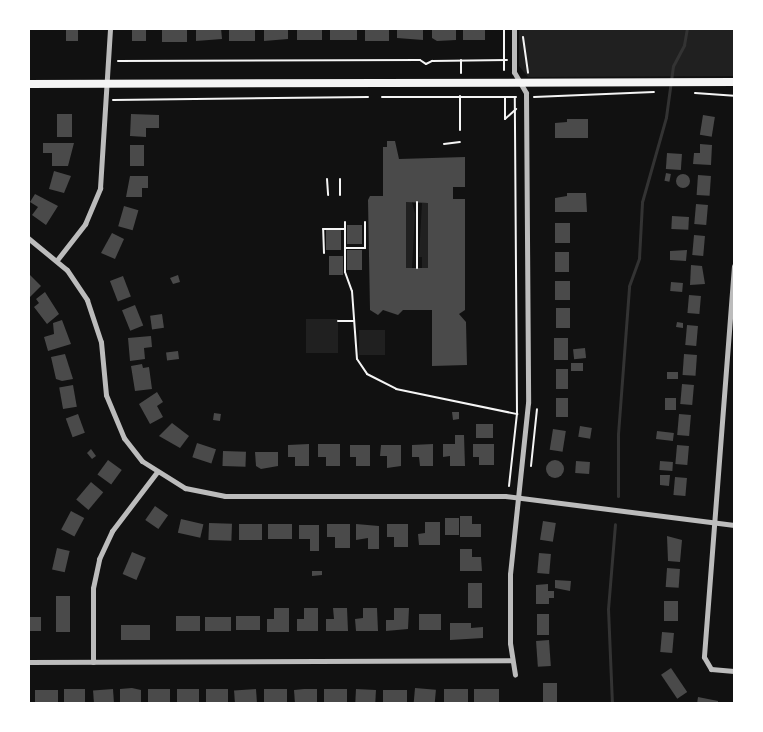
<!DOCTYPE html>
<html>
<head>
<meta charset="utf-8">
<style>
  body { margin:0 }
  #map { position:relative; width:763px; height:732px; overflow:hidden; background:#111; font-family:"Titillium Web",sans-serif }
  div>[style] { position:absolute }
  [style*='--x'] { left:calc(var(--x)*1px); top:calc(var(--y)*1px); width:calc(var(--w)*1px); rotate:calc(var(--a)*1deg) }
  .green>* { inset:0; background:#202020; transform-origin:0 0 }
  .stream>* { height:3px; margin:-1.5px; padding:0 1.5px; transform-origin:1.5px; border-radius:1.5px; background:#333 }
  .building>* { inset:0; background:#4a4a4a; transform-origin:0 0 }
  .round { border-radius:50% }
  .path>* { height:2px; margin:-1px; padding:0 1px; transform-origin:1px; border-radius:1px; background:#f5f5f5 }
  .minor>* { height:5px; margin:-2.5px; padding:0 2.5px; transform-origin:2.5px; border-radius:2.5px; background:#bcbcbc }
  .secondary>* { height:8px; margin:-4px; padding:0 4px; transform-origin:4px; border-radius:4px; background:#f5f5f5 }
  span { translate:-50% -50%; white-space:nowrap; text-align:center; line-height:1.15; -webkit-text-stroke:4.5px #fff; paint-order:stroke }
  .frame { position:absolute; inset:0; border:30px solid #fff; pointer-events:none }
</style>
</head>
<body>
<div id="map">
  <div class="green">
    <i style="clip-path:polygon(519px 29px,734px 29px,734px 76px,528px 77px,519px 66px)"></i>
    <i style="clip-path:polygon(406px 202px,412px 202px,415px 214px,412px 268px,406px 268px)"></i>
    <i style="clip-path:polygon(422px 203px,428px 203px,428px 268px,422px 268px,422px 257px,419px 257px)"></i>
    <i style="left:306px;top:319px;width:32px;height:34px"></i>
    <i style="left:359px;top:330px;width:26px;height:25px"></i>
  </div>
  <div class="stream">
    <i style="--x:618;--y:496;--w:62;--a:-90"></i>
    <i style="--x:618;--y:434;--w:148;--a:-85.7"></i>
    <i style="--x:629;--y:286;--w:30;--a:-70"></i>
    <i style="--x:639;--y:258;--w:56;--a:-86.9"></i>
    <i style="--x:642;--y:202;--w:88;--a:-74.2"></i>
    <i style="--x:666;--y:117;--w:51;--a:-82.2"></i>
    <i style="--x:673;--y:66;--w:24;--a:-62"></i>
    <i style="--x:684;--y:45;--w:17;--a:-80"></i>
    <i style="--x:612;--y:704;--w:95;--a:-92.4"></i>
    <i style="--x:608;--y:609;--w:85;--a:-85.3"></i>
  </div>
  <div class="building">
    <i style="left:66px;top:28px;width:12px;height:13px"></i>
    <i style="left:132px;top:28px;width:14px;height:13px"></i>
    <i style="left:162px;top:28px;width:25px;height:14px"></i>
    <i style="clip-path:polygon(196px 28px,221px 28px,222px 39px,196px 41px)"></i>
    <i style="left:229px;top:28px;width:26px;height:13px"></i>
    <i style="clip-path:polygon(264px 28px,288px 28px,288px 39px,264px 41px)"></i>
    <i style="left:297px;top:28px;width:25px;height:12px"></i>
    <i style="left:330px;top:28px;width:27px;height:12px"></i>
    <i style="left:365px;top:28px;width:24px;height:13px"></i>
    <i style="clip-path:polygon(397px 28px,423px 28px,423px 40px,397px 38px)"></i>
    <i style="clip-path:polygon(432px 28px,456px 28px,456px 40px,437px 41px,432px 38px)"></i>
    <i style="left:463px;top:28px;width:22px;height:12px"></i>
    <i style="left:57px;top:114px;width:15px;height:23px"></i>
    <i style="clip-path:polygon(131px 114px,159px 115px,159px 128px,146px 128px,146px 137px,130px 136px)"></i>
    <i style="left:703px;top:115px;width:12px;height:20px;rotate:9deg"></i>
    <i style="clip-path:polygon(567px 119px,588px 119px,588px 138px,555px 138px,555px 123px,567px 122px)"></i>
    <i style="clip-path:polygon(evenodd,387px 141px,395px 141px,399px 159px,465px 157px,465px 187px,453px 187px,453px 199px,465px 199px,465px 310px,459px 314px,466px 322px,467px 365px,432px 366px,432px 310px,403px 310px,398px 315px,383px 310px,378px 315px,370px 310px,368px 200px,370px 196px,383px 196px,383px 147px,387px 147px,387px 141px,406px 202px,428px 203px,428px 268px,406px 268px,406px 202px)"></i>
    <i style="clip-path:polygon(43px 143px,74px 143px,68px 166px,52px 166px,52px 153px,43px 153px)"></i>
    <i style="clip-path:polygon(700px 144px,712px 145px,711px 165px,693px 164px,694px 153px,700px 153px)"></i>
    <i style="left:130px;top:145px;width:14px;height:21px"></i>
    <i style="left:667px;top:153px;width:15px;height:16px;rotate:4deg"></i>
    <i style="clip-path:polygon(54px 171px,71px 176px,64px 193px,49px 189px)"></i>
    <i style="left:666px;top:173px;width:5px;height:8px;rotate:11deg"></i>
    <i class="round" style="left:676px;top:174px;width:14px;height:14px"></i>
    <i style="left:698px;top:175px;width:13px;height:20px;rotate:4deg"></i>
    <i style="clip-path:polygon(130px 176px,148px 176px,148px 188px,142px 188px,142px 197px,126px 197px)"></i>
    <i style="clip-path:polygon(567px 193px,586px 193px,587px 212px,555px 212px,555px 198px,567px 196px)"></i>
    <i style="clip-path:polygon(35px 194px,58px 206px,46px 225px,32px 215px,38px 207px,30px 202px)"></i>
    <i style="left:696px;top:204px;width:12px;height:20px;rotate:5deg"></i>
    <i style="left:124px;top:206px;width:15px;height:21px;rotate:16deg"></i>
    <i style="left:672px;top:216px;width:17px;height:13px;rotate:3deg"></i>
    <i style="left:555px;top:223px;width:15px;height:20px"></i>
    <i style="left:347px;top:225px;width:15px;height:19px"></i>
    <i style="left:341px;top:230px;width:20px;height:15px;rotate:90deg"></i>
    <i style="clip-path:polygon(112px 233px,124px 239px,115px 259px,101px 253px)"></i>
    <i style="left:694px;top:235px;width:11px;height:20px;rotate:5deg"></i>
    <i style="left:347px;top:250px;width:15px;height:20px"></i>
    <i style="clip-path:polygon(687px 250px,686px 261px,670px 260px,670px 251px)"></i>
    <i style="left:555px;top:252px;width:14px;height:20px"></i>
    <i style="left:343px;top:256px;width:19px;height:14px;rotate:90deg"></i>
    <i style="clip-path:polygon(691px 265px,702px 266px,705px 284px,690px 285px)"></i>
    <i style="clip-path:polygon(28px 273px,41px 286px,28px 299px)"></i>
    <i style="clip-path:polygon(178px 275px,180px 282px,173px 284px,170px 278px)"></i>
    <i style="left:123px;top:276px;width:22px;height:14px;rotate:69deg"></i>
    <i style="left:555px;top:281px;width:15px;height:19px"></i>
    <i style="left:671px;top:282px;width:12px;height:9px;rotate:5deg"></i>
    <i style="clip-path:polygon(45px 292px,59px 314px,47px 324px,34px 307px,39px 303px,36px 299px)"></i>
    <i style="left:689px;top:295px;width:12px;height:18px;rotate:5deg"></i>
    <i style="left:135px;top:305px;width:22px;height:14px;rotate:68deg"></i>
    <i style="left:570px;top:308px;width:20px;height:14px;rotate:90deg"></i>
    <i style="left:162px;top:314px;width:14px;height:12px;rotate:82deg"></i>
    <i style="clip-path:polygon(62px 320px,71px 344px,48px 351px,44px 337px,54px 334px,53px 323px)"></i>
    <i style="clip-path:polygon(677px 322px,683px 323px,683px 328px,676px 327px)"></i>
    <i style="left:687px;top:325px;width:11px;height:20px;rotate:5deg"></i>
    <i style="clip-path:polygon(151px 336px,152px 347px,144px 348px,145px 359px,130px 361px,128px 338px)"></i>
    <i style="left:554px;top:338px;width:14px;height:22px"></i>
    <i style="left:585px;top:348px;width:10px;height:12px;rotate:84deg"></i>
    <i style="left:178px;top:351px;width:8px;height:12px;rotate:83deg"></i>
    <i style="clip-path:polygon(65px 354px,73px 379px,62px 381px,56px 379px,51px 357px)"></i>
    <i style="left:684px;top:354px;width:13px;height:21px;rotate:4deg"></i>
    <i style="left:571px;top:363px;width:12px;height:8px"></i>
    <i style="clip-path:polygon(142px 364px,143px 368px,149px 367px,152px 389px,135px 391px,131px 366px)"></i>
    <i style="left:556px;top:369px;width:12px;height:20px"></i>
    <i style="left:667px;top:372px;width:11px;height:7px"></i>
    <i style="left:682px;top:384px;width:12px;height:20px;rotate:5deg"></i>
    <i style="left:73px;top:385px;width:22px;height:14px;rotate:80deg"></i>
    <i style="clip-path:polygon(157px 392px,163px 402px,157px 406px,163px 417px,150px 424px,139px 404px)"></i>
    <i style="left:556px;top:398px;width:12px;height:19px"></i>
    <i style="left:665px;top:398px;width:11px;height:12px"></i>
    <i style="clip-path:polygon(452px 412px,459px 412px,459px 419px,453px 420px)"></i>
    <i style="left:214px;top:413px;width:7px;height:7px;rotate:8deg"></i>
    <i style="left:78px;top:414px;width:20px;height:13px;rotate:70deg"></i>
    <i style="left:679px;top:414px;width:12px;height:21px;rotate:5deg"></i>
    <i style="clip-path:polygon(172px 423px,189px 436px,180px 448px,159px 436px)"></i>
    <i style="left:476px;top:424px;width:17px;height:14px"></i>
    <i style="left:580px;top:426px;width:12px;height:11px;rotate:9deg"></i>
    <i style="left:553px;top:429px;width:13px;height:21px;rotate:9deg"></i>
    <i style="left:657px;top:431px;width:17px;height:8px;rotate:7deg"></i>
    <i style="clip-path:polygon(455px 435px,464px 435px,465px 466px,450px 466px,450px 456px,443px 457px,443px 444px,455px 444px)"></i>
    <i style="left:197px;top:443px;width:20px;height:15px;rotate:18deg"></i>
    <i style="clip-path:polygon(309px 444px,309px 466px,295px 466px,295px 457px,288px 457px,288px 445px)"></i>
    <i style="clip-path:polygon(318px 444px,340px 444px,340px 466px,326px 466px,326px 457px,318px 457px)"></i>
    <i style="clip-path:polygon(433px 444px,433px 466px,420px 466px,419px 457px,412px 457px,412px 445px)"></i>
    <i style="clip-path:polygon(473px 444px,494px 444px,494px 465px,479px 465px,479px 457px,473px 457px)"></i>
    <i style="clip-path:polygon(350px 445px,370px 445px,370px 466px,356px 466px,356px 457px,350px 457px)"></i>
    <i style="clip-path:polygon(381px 445px,401px 445px,401px 466px,387px 468px,387px 456px,380px 456px)"></i>
    <i style="left:677px;top:445px;width:12px;height:19px;rotate:5deg"></i>
    <i style="clip-path:polygon(91px 449px,96px 456px,92px 459px,87px 453px)"></i>
    <i style="left:223px;top:451px;width:23px;height:15px;rotate:2deg"></i>
    <i style="clip-path:polygon(255px 452px,278px 452px,278px 466px,261px 469px,256px 466px)"></i>
    <i class="round" style="left:546px;top:460px;width:18px;height:18px"></i>
    <i style="left:108px;top:460px;width:17px;height:18px;rotate:36deg"></i>
    <i style="left:576px;top:461px;width:14px;height:12px;rotate:4deg"></i>
    <i style="left:660px;top:461px;width:13px;height:9px;rotate:4deg"></i>
    <i style="clip-path:polygon(660px 475px,670px 475px,669px 486px,660px 485px)"></i>
    <i style="left:675px;top:477px;width:12px;height:18px;rotate:5deg"></i>
    <i style="left:91px;top:482px;width:16px;height:23px;rotate:40deg"></i>
    <i style="left:155px;top:506px;width:16px;height:17px;rotate:35deg"></i>
    <i style="left:71px;top:511px;width:15px;height:21px;rotate:28deg"></i>
    <i style="clip-path:polygon(460px 516px,472px 516px,472px 524px,481px 524px,481px 537px,460px 537px)"></i>
    <i style="left:445px;top:518px;width:14px;height:17px"></i>
    <i style="left:181px;top:519px;width:23px;height:14px;rotate:13deg"></i>
    <i style="left:543px;top:521px;width:13px;height:19px;rotate:9deg"></i>
    <i style="clip-path:polygon(425px 522px,440px 522px,440px 545px,419px 545px,418px 534px,425px 533px)"></i>
    <i style="left:209px;top:523px;width:23px;height:17px;rotate:2deg"></i>
    <i style="left:239px;top:524px;width:23px;height:16px"></i>
    <i style="left:268px;top:524px;width:24px;height:15px"></i>
    <i style="clip-path:polygon(327px 524px,350px 524px,350px 548px,335px 548px,335px 537px,327px 537px)"></i>
    <i style="clip-path:polygon(356px 524px,379px 526px,379px 549px,368px 549px,368px 538px,356px 540px)"></i>
    <i style="clip-path:polygon(387px 524px,408px 524px,408px 547px,394px 547px,394px 537px,387px 537px)"></i>
    <i style="clip-path:polygon(299px 525px,319px 525px,319px 551px,310px 551px,310px 539px,299px 539px)"></i>
    <i style="clip-path:polygon(667px 536px,682px 540px,680px 562px,668px 561px)"></i>
    <i style="left:57px;top:548px;width:13px;height:22px;rotate:13deg"></i>
    <i style="clip-path:polygon(460px 549px,472px 549px,472px 557px,481px 557px,482px 571px,460px 571px)"></i>
    <i style="left:132px;top:552px;width:15px;height:24px;rotate:23deg"></i>
    <i style="left:539px;top:553px;width:12px;height:20px;rotate:5deg"></i>
    <i style="left:667px;top:568px;width:13px;height:19px;rotate:4deg"></i>
    <i style="clip-path:polygon(312px 571px,322px 571px,322px 575px,312px 576px)"></i>
    <i style="clip-path:polygon(555px 580px,571px 581px,570px 591px,555px 588px)"></i>
    <i style="left:468px;top:583px;width:14px;height:25px"></i>
    <i style="clip-path:polygon(548px 584px,548px 591px,554px 591px,554px 598px,549px 598px,549px 604px,536px 604px,536px 585px)"></i>
    <i style="left:56px;top:596px;width:14px;height:36px"></i>
    <i style="left:664px;top:601px;width:14px;height:20px"></i>
    <i style="clip-path:polygon(274px 608px,289px 608px,289px 632px,267px 632px,267px 619px,274px 619px)"></i>
    <i style="clip-path:polygon(304px 608px,318px 608px,318px 631px,297px 631px,297px 619px,304px 619px)"></i>
    <i style="clip-path:polygon(333px 608px,347px 608px,348px 631px,326px 631px,326px 619px,334px 619px)"></i>
    <i style="clip-path:polygon(363px 608px,377px 608px,378px 631px,356px 631px,355px 619px,363px 618px)"></i>
    <i style="clip-path:polygon(394px 608px,409px 608px,408px 629px,386px 631px,386px 620px,394px 620px)"></i>
    <i style="left:419px;top:614px;width:22px;height:16px"></i>
    <i style="left:537px;top:614px;width:12px;height:21px"></i>
    <i style="left:176px;top:616px;width:24px;height:15px"></i>
    <i style="left:236px;top:616px;width:24px;height:14px"></i>
    <i style="left:28px;top:617px;width:13px;height:14px"></i>
    <i style="left:205px;top:617px;width:26px;height:14px"></i>
    <i style="clip-path:polygon(450px 623px,471px 623px,471px 628px,483px 627px,483px 638px,450px 640px)"></i>
    <i style="left:121px;top:625px;width:29px;height:15px"></i>
    <i style="left:662px;top:632px;width:12px;height:20px;rotate:5deg"></i>
    <i style="left:549px;top:640px;width:26px;height:13px;rotate:86deg"></i>
    <i style="left:671px;top:668px;width:29px;height:12px;rotate:56deg"></i>
    <i style="left:543px;top:683px;width:14px;height:21px"></i>
    <i style="clip-path:polygon(132px 688px,141px 690px,141px 704px,120px 704px,120px 689px)"></i>
    <i style="left:415px;top:688px;width:21px;height:16px;rotate:5deg"></i>
    <i style="left:64px;top:689px;width:21px;height:15px"></i>
    <i style="left:113px;top:689px;width:15px;height:20px;rotate:86deg"></i>
    <i style="left:170px;top:689px;width:15px;height:22px;rotate:90deg"></i>
    <i style="left:199px;top:689px;width:15px;height:22px;rotate:90deg"></i>
    <i style="left:206px;top:689px;width:22px;height:15px"></i>
    <i style="left:256px;top:689px;width:15px;height:22px;rotate:86deg"></i>
    <i style="left:287px;top:689px;width:15px;height:23px;rotate:90deg"></i>
    <i style="clip-path:polygon(304px 689px,317px 689px,317px 704px,295px 704px,294px 690px)"></i>
    <i style="left:347px;top:689px;width:15px;height:23px;rotate:90deg"></i>
    <i style="left:356px;top:689px;width:20px;height:14px;rotate:3deg"></i>
    <i style="left:468px;top:689px;width:15px;height:24px;rotate:90deg"></i>
    <i style="left:499px;top:689px;width:14px;height:25px;rotate:90deg"></i>
    <i style="left:35px;top:690px;width:23px;height:14px"></i>
    <i style="left:383px;top:690px;width:24px;height:14px"></i>
    <i style="clip-path:polygon(698px 697px,718px 701px,718px 704px,697px 704px)"></i>
  </div>
  <div class="path">
    <i style="--x:504;--y:28;--w:42;--a:90"></i>
    <i style="--x:523;--y:37;--w:36;--a:82"></i>
    <i style="--x:118;--y:61;--w:302;--a:-0.2"></i>
    <i style="--x:420;--y:60;--w:7;--a:34"></i>
    <i style="--x:426;--y:64;--w:7;--a:-27"></i>
    <i style="--x:432;--y:61;--w:75;--a:-0.8"></i>
    <i style="--x:461;--y:73;--w:13;--a:-90"></i>
    <i style="--x:695;--y:93;--w:39;--a:4"></i>
    <i style="--x:382;--y:97;--w:134;--a:0"></i>
    <i style="--x:505;--y:97;--w:22;--a:90"></i>
    <i style="--x:534;--y:97;--w:120;--a:-2.4"></i>
    <i style="--x:113;--y:100;--w:255;--a:-0.7"></i>
    <i style="--x:505;--y:119;--w:15;--a:-42"></i>
    <i style="--x:460;--y:130;--w:34;--a:-90"></i>
    <i style="--x:444;--y:144;--w:16;--a:-7"></i>
    <i style="--x:327;--y:179;--w:16;--a:86"></i>
    <i style="--x:340;--y:179;--w:16;--a:90"></i>
    <i style="--x:417;--y:202;--w:66;--a:90"></i>
    <i style="--x:345;--y:222;--w:50;--a:90"></i>
    <i style="--x:345;--y:272;--w:20;--a:70"></i>
    <i style="--x:352;--y:291;--w:68;--a:85.8"></i>
    <i style="--x:357;--y:359;--w:18;--a:56"></i>
    <i style="--x:367;--y:374;--w:33;--a:27"></i>
    <i style="--x:396;--y:389;--w:124;--a:11.7"></i>
    <i style="--x:345;--y:248;--w:20;--a:0"></i>
    <i style="--x:365;--y:248;--w:26;--a:-90"></i>
    <i style="--x:324;--y:253;--w:24;--a:-92"></i>
    <i style="--x:323;--y:229;--w:22;--a:0"></i>
    <i style="--x:338;--y:321;--w:16;--a:0"></i>
    <i style="--x:531;--y:466;--w:57;--a:-84"></i>
    <i style="--x:509;--y:486;--w:72;--a:-83.7"></i>
    <i style="--x:517;--y:414;--w:317;--a:-90.4"></i>
  </div>
  <div class="minor">
    <i style="--x:514;--y:28;--w:44;--a:90"></i>
    <i style="--x:514;--y:72;--w:24;--a:60"></i>
    <i style="--x:526;--y:93;--w:310;--a:89.6"></i>
    <i style="--x:528;--y:403;--w:172;--a:96"></i>
    <i style="--x:510;--y:574;--w:69;--a:90"></i>
    <i style="--x:510;--y:643;--w:32;--a:81"></i>
    <i style="--x:28;--y:238;--w:50;--a:39.4"></i>
    <i style="--x:67;--y:270;--w:36;--a:56"></i>
    <i style="--x:87;--y:300;--w:44;--a:71.6"></i>
    <i style="--x:101;--y:342;--w:53;--a:84.6"></i>
    <i style="--x:106;--y:395;--w:47;--a:67.3"></i>
    <i style="--x:124;--y:438;--w:29;--a:52"></i>
    <i style="--x:142;--y:461;--w:51;--a:32.1"></i>
    <i style="--x:185;--y:488;--w:41;--a:11.3"></i>
    <i style="--x:225;--y:496;--w:280;--a:0"></i>
    <i style="--x:505;--y:496;--w:231;--a:7.2"></i>
    <i style="--x:57;--y:260;--w:46;--a:-52.1"></i>
    <i style="--x:85;--y:224;--w:39;--a:-67"></i>
    <i style="--x:100;--y:188;--w:160;--a:-86.4"></i>
    <i style="--x:734;--y:266;--w:392;--a:94.4"></i>
    <i style="--x:704;--y:657;--w:14;--a:60"></i>
    <i style="--x:711;--y:669;--w:23;--a:5"></i>
    <i style="--x:28;--y:662;--w:484;--a:-0.2"></i>
    <i style="--x:93;--y:662;--w:74;--a:-90"></i>
    <i style="--x:93;--y:588;--w:30;--a:-78"></i>
    <i style="--x:99;--y:559;--w:31;--a:-65"></i>
    <i style="--x:112;--y:531;--w:74;--a:-52.7"></i>
  </div>
  <div class="secondary">
    <i style="--x:28;--y:84;--w:706;--a:-0.16"></i>
  </div>
  <div class="frame"></div>
</div>
</body>
</html>
